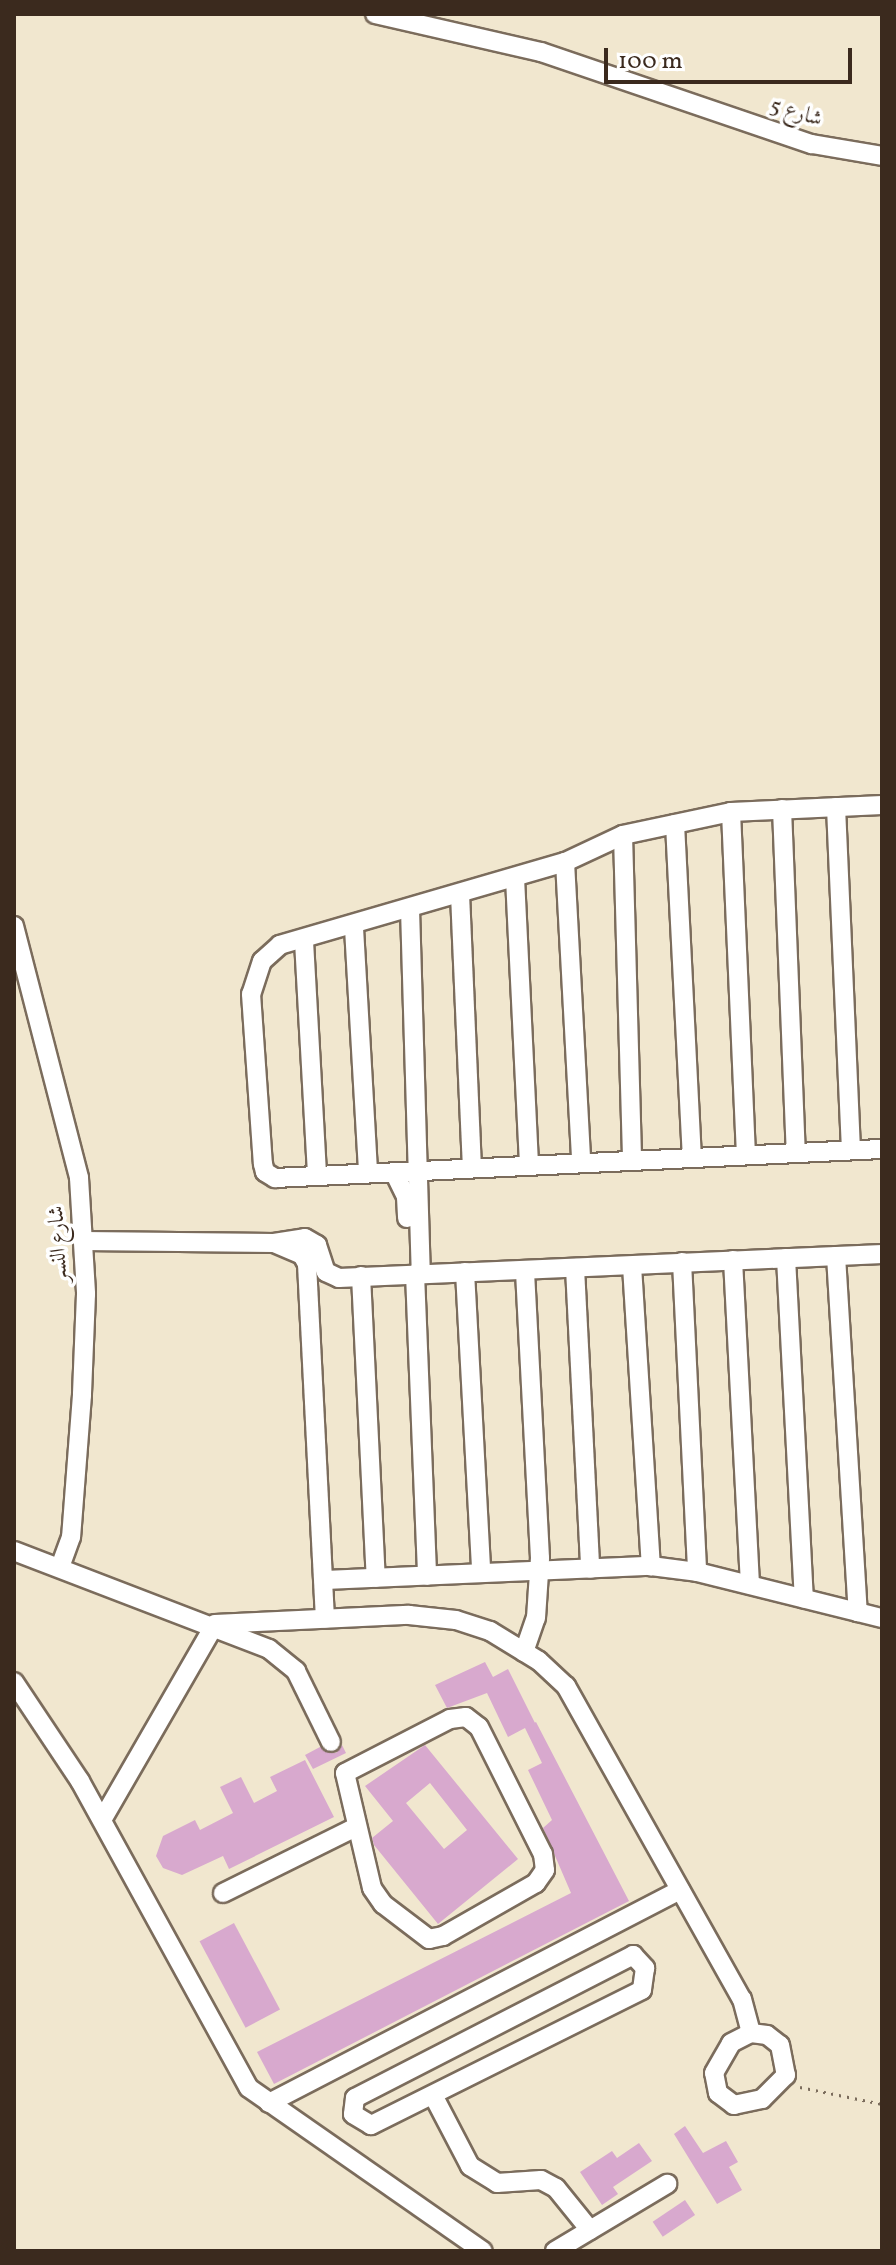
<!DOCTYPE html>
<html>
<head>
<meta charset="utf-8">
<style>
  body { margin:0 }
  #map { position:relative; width:896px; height:2265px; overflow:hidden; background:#f1e7cf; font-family:Vollkorn,Amiri,serif }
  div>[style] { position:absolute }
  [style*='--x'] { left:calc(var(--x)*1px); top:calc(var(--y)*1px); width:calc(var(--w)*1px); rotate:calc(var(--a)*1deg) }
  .building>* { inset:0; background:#d8a9ce; transform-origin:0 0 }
  .path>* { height:3px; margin-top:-1.5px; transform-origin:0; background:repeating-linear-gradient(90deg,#7b6c5c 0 2px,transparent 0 8px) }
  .roads { filter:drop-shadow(2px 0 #7b6c5c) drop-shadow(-2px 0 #7b6c5c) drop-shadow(0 2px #7b6c5c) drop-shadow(0 -2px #7b6c5c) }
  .minor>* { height:18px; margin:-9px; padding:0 9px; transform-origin:9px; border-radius:9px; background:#fff }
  span { translate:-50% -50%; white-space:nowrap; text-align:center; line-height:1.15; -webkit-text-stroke:7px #fff; paint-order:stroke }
  .street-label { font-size:22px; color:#3b2a1e }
  .frame { position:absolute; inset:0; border:16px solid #3b2a1e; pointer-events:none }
  .scale { position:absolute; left:604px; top:48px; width:248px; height:36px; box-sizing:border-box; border:4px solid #3b2a1e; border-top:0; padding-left:10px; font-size:24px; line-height:28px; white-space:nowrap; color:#3b2a1e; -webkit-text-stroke:6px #fff; paint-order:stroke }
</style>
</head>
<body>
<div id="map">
  <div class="building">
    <i style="clip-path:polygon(485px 1662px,493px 1677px,508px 1669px,535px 1723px,529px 1726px,536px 1722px,629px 1901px,274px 2084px,257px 2052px,571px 1893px,543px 1828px,552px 1820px,528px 1770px,542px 1763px,525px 1728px,508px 1737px,487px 1693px,447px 1708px,435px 1685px)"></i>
    <i style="clip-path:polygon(342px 1745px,346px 1753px,313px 1769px,305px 1755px,320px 1747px,336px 1753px)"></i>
    <i style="clip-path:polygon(evenodd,425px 1745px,518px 1859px,438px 1924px,374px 1845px,372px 1838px,393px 1821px,365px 1786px,425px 1745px,430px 1783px,467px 1830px,444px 1849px,406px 1803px,430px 1783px)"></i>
    <i style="clip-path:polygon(305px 1760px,334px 1817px,229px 1869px,223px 1856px,182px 1875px,163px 1868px,156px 1856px,163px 1836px,195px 1820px,200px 1830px,233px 1813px,220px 1787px,241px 1777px,254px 1803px,277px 1791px,270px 1777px)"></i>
    <i style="left:234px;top:1923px;width:98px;height:39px;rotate:62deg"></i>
    <i style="clip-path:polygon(685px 2126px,703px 2153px,726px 2141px,738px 2162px,729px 2167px,742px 2190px,717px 2204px,674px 2134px)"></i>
    <i style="clip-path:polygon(639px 2143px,652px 2161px,613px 2187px,618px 2194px,602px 2205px,580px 2172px,612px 2151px,617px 2158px)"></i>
    <i style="left:685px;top:2200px;width:18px;height:39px;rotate:56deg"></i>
  </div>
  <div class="path">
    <i style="--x:800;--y:2087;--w:84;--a:11.7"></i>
  </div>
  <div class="roads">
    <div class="minor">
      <i style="--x:375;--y:14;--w:170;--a:12.9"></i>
      <i style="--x:541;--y:52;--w:286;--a:18.8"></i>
      <i style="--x:812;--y:144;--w:71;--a:9.7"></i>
      <i style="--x:882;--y:805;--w:151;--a:177.3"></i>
      <i style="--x:731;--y:812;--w:110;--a:168"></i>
      <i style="--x:623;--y:835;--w:64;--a:155"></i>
      <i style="--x:565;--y:862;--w:297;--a:163.8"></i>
      <i style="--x:280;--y:945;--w:24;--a:138"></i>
      <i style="--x:262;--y:961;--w:35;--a:108"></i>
      <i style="--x:251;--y:994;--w:170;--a:86"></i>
      <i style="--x:263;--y:1164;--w:8;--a:76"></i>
      <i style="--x:265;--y:1172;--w:12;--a:31"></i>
      <i style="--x:275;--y:1178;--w:608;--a:-2.74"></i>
      <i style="--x:836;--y:807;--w:343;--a:87.5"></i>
      <i style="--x:782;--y:809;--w:343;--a:87.7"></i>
      <i style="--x:731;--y:812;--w:342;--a:87.5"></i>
      <i style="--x:675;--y:824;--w:332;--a:87.1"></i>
      <i style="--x:623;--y:835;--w:324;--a:88.4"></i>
      <i style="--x:565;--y:862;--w:299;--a:86.9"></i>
      <i style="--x:515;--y:878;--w:285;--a:87.2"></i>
      <i style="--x:460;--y:894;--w:272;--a:87.5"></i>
      <i style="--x:410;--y:909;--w:366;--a:88.3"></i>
      <i style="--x:14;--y:926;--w:260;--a:75.5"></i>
      <i style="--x:79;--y:1178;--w:116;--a:86.5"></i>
      <i style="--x:86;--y:1294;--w:101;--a:92.3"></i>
      <i style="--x:82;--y:1395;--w:142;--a:94.4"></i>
      <i style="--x:71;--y:1537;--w:30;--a:110"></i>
      <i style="--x:354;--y:928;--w:244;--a:86.7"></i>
      <i style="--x:304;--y:941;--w:235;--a:86.8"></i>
      <i style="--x:394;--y:1172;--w:28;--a:64"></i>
      <i style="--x:406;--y:1197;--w:21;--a:87"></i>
      <i style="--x:83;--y:1241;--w:191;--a:0.6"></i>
      <i style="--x:274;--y:1243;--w:31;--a:-9"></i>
      <i style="--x:305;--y:1238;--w:14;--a:30"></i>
      <i style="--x:317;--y:1245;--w:28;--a:72"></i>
      <i style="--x:326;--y:1272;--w:14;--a:25"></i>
      <i style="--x:339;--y:1278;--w:544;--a:-2.53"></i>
      <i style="--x:274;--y:1243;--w:30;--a:23"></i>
      <i style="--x:302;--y:1255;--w:10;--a:61"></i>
      <i style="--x:307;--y:1264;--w:355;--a:87.1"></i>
      <i style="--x:836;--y:1256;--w:357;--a:86.5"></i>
      <i style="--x:786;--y:1258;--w:341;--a:87"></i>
      <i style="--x:733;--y:1260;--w:325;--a:87"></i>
      <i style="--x:682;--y:1262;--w:310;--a:87.2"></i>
      <i style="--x:632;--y:1266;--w:301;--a:86.4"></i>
      <i style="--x:575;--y:1268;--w:301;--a:87.1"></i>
      <i style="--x:465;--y:1272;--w:300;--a:86.9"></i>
      <i style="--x:415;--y:1274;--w:302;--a:87.7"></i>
      <i style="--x:361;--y:1276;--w:302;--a:87.2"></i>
      <i style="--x:14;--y:1551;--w:273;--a:21"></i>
      <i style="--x:269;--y:1649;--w:35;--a:39"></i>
      <i style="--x:296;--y:1671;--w:79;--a:63.8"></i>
      <i style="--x:325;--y:1580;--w:326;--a:-2.5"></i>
      <i style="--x:651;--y:1566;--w:46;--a:7.4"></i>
      <i style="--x:697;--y:1572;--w:191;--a:14"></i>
      <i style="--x:524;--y:1652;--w:36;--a:-71"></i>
      <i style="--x:536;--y:1618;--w:60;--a:-86.2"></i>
      <i style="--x:540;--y:1558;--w:288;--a:-93"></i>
      <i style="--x:14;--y:1682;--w:119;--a:56.3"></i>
      <i style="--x:80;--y:1781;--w:350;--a:61.2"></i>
      <i style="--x:249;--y:2088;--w:285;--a:34.9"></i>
      <i style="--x:466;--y:1717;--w:16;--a:38"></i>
      <i style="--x:479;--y:1727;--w:142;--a:63.3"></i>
      <i style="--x:543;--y:1854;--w:16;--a:83"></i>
      <i style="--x:545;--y:1870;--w:16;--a:125"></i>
      <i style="--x:536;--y:1883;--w:107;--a:150.3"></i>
      <i style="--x:443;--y:1936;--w:14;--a:168"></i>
      <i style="--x:429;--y:1939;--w:58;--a:-142.7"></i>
      <i style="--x:383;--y:1904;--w:19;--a:-125"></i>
      <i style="--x:372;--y:1888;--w:118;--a:-103.2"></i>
      <i style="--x:345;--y:1773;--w:118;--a:-27.2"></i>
      <i style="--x:450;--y:1719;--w:16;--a:-7"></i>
      <i style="--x:102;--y:1820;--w:226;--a:-60"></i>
      <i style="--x:215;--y:1624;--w:194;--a:-2.7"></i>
      <i style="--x:409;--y:1615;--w:47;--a:6.1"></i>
      <i style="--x:456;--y:1620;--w:36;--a:18"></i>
      <i style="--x:490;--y:1631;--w:57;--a:31.5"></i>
      <i style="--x:539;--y:1661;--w:37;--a:43"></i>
      <i style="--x:566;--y:1686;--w:359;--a:60.7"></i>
      <i style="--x:742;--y:1999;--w:35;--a:75"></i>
      <i style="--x:223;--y:1893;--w:148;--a:-26.4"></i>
      <i style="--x:633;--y:1955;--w:18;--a:47"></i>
      <i style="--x:645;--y:1968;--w:22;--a:98"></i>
      <i style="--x:642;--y:1990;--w:303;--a:153.5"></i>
      <i style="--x:371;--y:2125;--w:21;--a:-149"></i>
      <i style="--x:353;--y:2114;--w:16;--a:-83"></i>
      <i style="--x:355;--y:2098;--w:313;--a:-27.2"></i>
      <i style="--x:751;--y:2033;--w:16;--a:7"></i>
      <i style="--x:767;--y:2035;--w:16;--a:38"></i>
      <i style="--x:780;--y:2045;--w:31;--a:79"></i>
      <i style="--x:786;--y:2075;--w:34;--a:135"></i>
      <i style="--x:762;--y:2099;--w:29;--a:168"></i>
      <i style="--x:734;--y:2105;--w:20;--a:-143"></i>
      <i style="--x:718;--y:2093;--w:20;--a:-101"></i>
      <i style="--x:714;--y:2073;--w:34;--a:-60"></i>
      <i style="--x:731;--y:2043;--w:22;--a:-27"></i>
      <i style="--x:434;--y:2097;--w:78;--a:62.4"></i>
      <i style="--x:470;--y:2166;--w:32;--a:32"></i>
      <i style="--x:497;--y:2183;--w:44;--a:-3.9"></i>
      <i style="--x:541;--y:2180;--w:17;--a:28"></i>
      <i style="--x:556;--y:2188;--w:54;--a:51"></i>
      <i style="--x:269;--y:2103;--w:463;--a:-27.4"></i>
      <i style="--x:555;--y:2251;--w:131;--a:-30.9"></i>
    </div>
  </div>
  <div class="street-label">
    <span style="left:796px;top:113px;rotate:17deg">شارع 5</span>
    <span style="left:59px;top:1244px;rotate:-93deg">شارع النسر</span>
  </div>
  <div class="frame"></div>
  <div class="scale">100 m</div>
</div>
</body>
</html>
